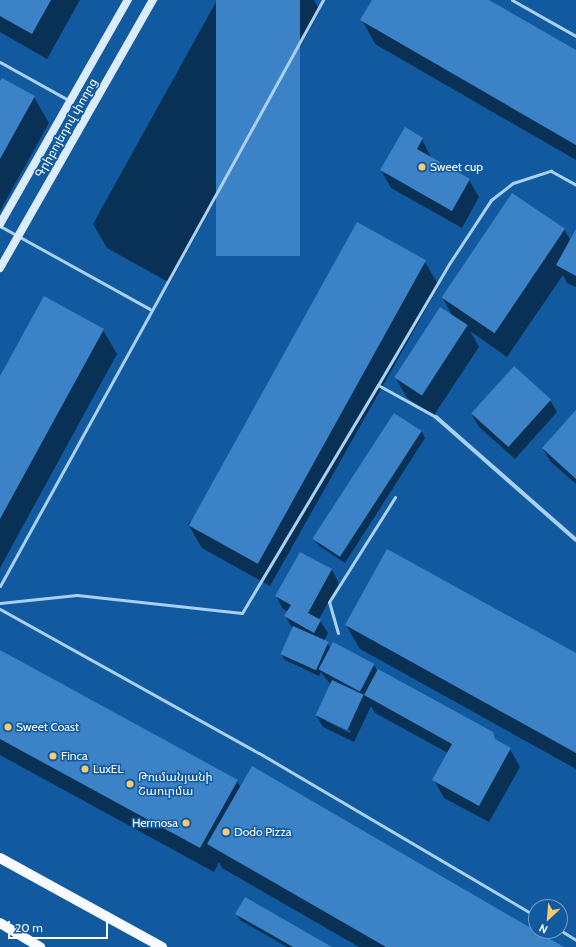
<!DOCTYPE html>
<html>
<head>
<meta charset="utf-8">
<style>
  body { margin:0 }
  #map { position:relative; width:576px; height:947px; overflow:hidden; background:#125a9f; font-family:Cabin,"Noto Sans Armenian",sans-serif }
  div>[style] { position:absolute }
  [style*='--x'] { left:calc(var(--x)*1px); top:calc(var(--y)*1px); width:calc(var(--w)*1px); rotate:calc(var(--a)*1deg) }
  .shadow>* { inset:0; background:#0007 }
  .building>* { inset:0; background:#3b83c6; transform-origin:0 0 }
  .lane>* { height:3px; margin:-1.5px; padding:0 1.5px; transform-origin:1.5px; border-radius:1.5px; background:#aad1f5 }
  .street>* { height:4px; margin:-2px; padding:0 2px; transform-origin:2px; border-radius:2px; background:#aad1f5 }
  .secondary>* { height:8px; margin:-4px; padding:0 4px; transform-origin:4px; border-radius:4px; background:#daecfd }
  .primary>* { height:10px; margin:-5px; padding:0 5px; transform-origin:5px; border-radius:5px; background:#f7fbff }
  .dots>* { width:11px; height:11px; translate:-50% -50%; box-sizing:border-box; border:2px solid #125a9f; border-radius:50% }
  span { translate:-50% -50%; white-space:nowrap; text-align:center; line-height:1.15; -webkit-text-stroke:3px #125a9f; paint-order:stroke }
  .street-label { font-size:12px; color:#fff }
  .poi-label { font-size:12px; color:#fff }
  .left { translate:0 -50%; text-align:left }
  .right { translate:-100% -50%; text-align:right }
  .north { position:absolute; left:528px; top:899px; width:40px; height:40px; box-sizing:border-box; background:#125a9f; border:1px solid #719cc5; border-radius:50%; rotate:206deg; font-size:11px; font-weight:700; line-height:16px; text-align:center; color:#fff }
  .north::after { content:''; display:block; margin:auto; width:14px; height:18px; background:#ffcb6d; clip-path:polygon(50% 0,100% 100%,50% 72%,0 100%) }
  .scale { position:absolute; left:8px; top:921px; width:100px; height:18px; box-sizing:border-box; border:2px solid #fff; border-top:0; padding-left:5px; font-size:12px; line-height:14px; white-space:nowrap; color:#fff; -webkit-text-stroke:3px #125a9f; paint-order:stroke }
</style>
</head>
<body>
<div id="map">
  <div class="shadow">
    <i style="clip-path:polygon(0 0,80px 0,47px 59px,0 32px)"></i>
    <i style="clip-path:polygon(217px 0,314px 0,320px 11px,170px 283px,107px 248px,93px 224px)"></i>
    <i style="clip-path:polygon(373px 0,487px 0,576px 52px,576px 160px,375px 44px,362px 20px)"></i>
    <i style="clip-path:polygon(0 83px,34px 97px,49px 123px,0 211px)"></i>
    <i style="clip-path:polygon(422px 139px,431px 158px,469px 180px,479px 197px,462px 228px,391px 188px,381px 170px)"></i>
    <i style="clip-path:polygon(564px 229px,571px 241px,576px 231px,576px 287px,567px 283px,563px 275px,507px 357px,470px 331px,479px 347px,434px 415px,407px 398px,395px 377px,453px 317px,442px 297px)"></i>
    <i style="clip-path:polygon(425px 262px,439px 286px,270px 586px,202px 548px,188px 524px)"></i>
    <i style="clip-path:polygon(103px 330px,117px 354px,0 568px,0 378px)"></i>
    <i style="clip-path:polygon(550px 400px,557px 412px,515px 459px,479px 427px,472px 415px)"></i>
    <i style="clip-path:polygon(576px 412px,576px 484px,550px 461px,543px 449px)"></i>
    <i style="clip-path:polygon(394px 414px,422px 432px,425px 438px,345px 563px,318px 545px,314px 539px)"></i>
    <i style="clip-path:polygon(evenodd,300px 553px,332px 570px,339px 583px,319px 619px,328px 633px,324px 641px,331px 648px,374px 665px,378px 672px,492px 733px,497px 742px,510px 749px,520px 767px,489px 822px,444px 798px,434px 780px,448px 753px,375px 713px,371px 706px,354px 742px,323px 727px,316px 715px,331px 685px,321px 672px,319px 676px,285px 660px,281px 654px,293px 629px,285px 616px,288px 612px,283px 609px,276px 596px,300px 553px,326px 719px,351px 731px,350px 733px,326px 721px,326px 719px)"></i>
    <i style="clip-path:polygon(346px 625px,576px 655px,576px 769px,360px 649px)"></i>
    <i style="clip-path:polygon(0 651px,237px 781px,241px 788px,562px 947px,359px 947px,222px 868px,219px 862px,214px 872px,0 755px)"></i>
    <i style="clip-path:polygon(237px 914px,330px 947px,287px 947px,240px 920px)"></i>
  </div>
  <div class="building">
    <i style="clip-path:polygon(0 0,51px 0,32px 34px,0 16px)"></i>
    <i style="left:216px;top:0;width:84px;height:256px"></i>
    <i style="clip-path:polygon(372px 0,489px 0,576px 50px,576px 145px,360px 20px)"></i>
    <i style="clip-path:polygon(2px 78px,35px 96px,0 159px,0 81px)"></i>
    <i style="clip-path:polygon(405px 127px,423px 138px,417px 149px,470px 179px,452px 211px,380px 170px)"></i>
    <i style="left:512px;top:193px;width:64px;height:126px;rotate:34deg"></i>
    <i style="left:357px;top:222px;width:79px;height:347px;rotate:29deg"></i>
    <i style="clip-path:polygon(576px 229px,576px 276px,556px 265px)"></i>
    <i style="clip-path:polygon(44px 296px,104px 329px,0 519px,0 376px)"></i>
    <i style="left:440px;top:307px;width:33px;height:84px;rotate:33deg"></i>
    <i style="left:514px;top:366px;width:50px;height:64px;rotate:42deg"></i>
    <i style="clip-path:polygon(576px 410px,576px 479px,542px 448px)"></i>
    <i style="left:394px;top:413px;width:33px;height:150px;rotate:33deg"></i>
    <i style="clip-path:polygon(387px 549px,576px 653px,576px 753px,345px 625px)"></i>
    <i style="clip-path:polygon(300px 552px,332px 569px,308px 613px,321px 620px,314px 633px,284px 616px,291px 605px,275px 596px)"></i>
    <i style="left:293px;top:626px;width:39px;height:31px;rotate:24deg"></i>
    <i style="left:333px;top:642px;width:47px;height:31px;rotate:28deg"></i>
    <i style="clip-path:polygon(0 650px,238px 780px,200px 848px,0 739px)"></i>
    <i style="clip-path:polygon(378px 669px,493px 732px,495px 739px,511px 748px,479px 806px,432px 780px,452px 744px,364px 695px)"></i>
    <i style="left:332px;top:680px;width:35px;height:39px;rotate:25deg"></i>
    <i style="clip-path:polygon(252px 766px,536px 931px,564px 947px,386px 947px,207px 844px)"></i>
    <i style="clip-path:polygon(245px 897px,332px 947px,293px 947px,235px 914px)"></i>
  </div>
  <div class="lane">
    <i style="--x:512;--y:0;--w:73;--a:29.4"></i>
    <i style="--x:0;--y:62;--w:80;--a:29.1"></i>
    <i style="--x:0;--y:226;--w:171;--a:29"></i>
    <i style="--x:378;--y:385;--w:140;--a:-59.6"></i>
    <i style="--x:449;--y:264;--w:77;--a:-56.7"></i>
    <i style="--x:491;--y:200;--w:28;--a:-38"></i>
    <i style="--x:513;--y:183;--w:40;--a:-18"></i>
    <i style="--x:551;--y:171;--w:29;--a:29"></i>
    <i style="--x:0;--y:586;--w:669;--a:-61.14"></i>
    <i style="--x:0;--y:603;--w:77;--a:-5.9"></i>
    <i style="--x:77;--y:595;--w:166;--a:6.2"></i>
    <i style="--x:242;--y:613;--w:265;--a:-59.2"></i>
    <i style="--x:378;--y:385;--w:66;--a:28.9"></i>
    <i style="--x:0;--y:609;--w:296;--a:29.1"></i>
    <i style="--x:259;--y:753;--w:321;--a:30.5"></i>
    <i style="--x:338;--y:633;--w:32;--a:-106"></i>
    <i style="--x:329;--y:602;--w:124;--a:-57.8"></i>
    <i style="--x:560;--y:930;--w:19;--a:32"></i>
  </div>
  <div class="street">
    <i style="--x:436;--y:417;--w:186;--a:41.3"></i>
  </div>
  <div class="secondary">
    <i style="--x:0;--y:224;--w:258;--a:-60.3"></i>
    <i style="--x:0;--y:268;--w:309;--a:-60.3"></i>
  </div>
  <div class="primary">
    <i style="--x:0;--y:858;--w:185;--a:28.8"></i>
    <i style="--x:0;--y:923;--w:47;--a:31"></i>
  </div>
  <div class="dots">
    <i style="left:422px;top:167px;background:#ffcb6d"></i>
    <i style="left:8px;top:727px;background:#ffcb6d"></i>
    <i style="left:53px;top:756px;background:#ffcb6d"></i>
    <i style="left:85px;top:769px;background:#ffcb6d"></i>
    <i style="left:130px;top:784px;background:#ffcb6d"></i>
    <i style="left:186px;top:823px;background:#ffcb6d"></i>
    <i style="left:226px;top:832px;background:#ffcb6d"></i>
  </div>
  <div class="street-label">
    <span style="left:66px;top:128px;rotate:-60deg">Գրիբոյեդով փողոց</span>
  </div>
  <div class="poi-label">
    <span class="left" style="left:430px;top:167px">Sweet cup</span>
    <span class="left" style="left:16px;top:727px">Sweet Coast</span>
    <span class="left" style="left:61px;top:756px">Finca</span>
    <span class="left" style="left:93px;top:769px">LuxEL</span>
    <span class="left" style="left:138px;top:784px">Թումանյանի<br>Շաուրմա</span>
    <span class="right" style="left:178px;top:823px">Hermosa</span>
    <span class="left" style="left:234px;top:832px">Dodo Pizza</span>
  </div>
  <div class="north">N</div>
  <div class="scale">20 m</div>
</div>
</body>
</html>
